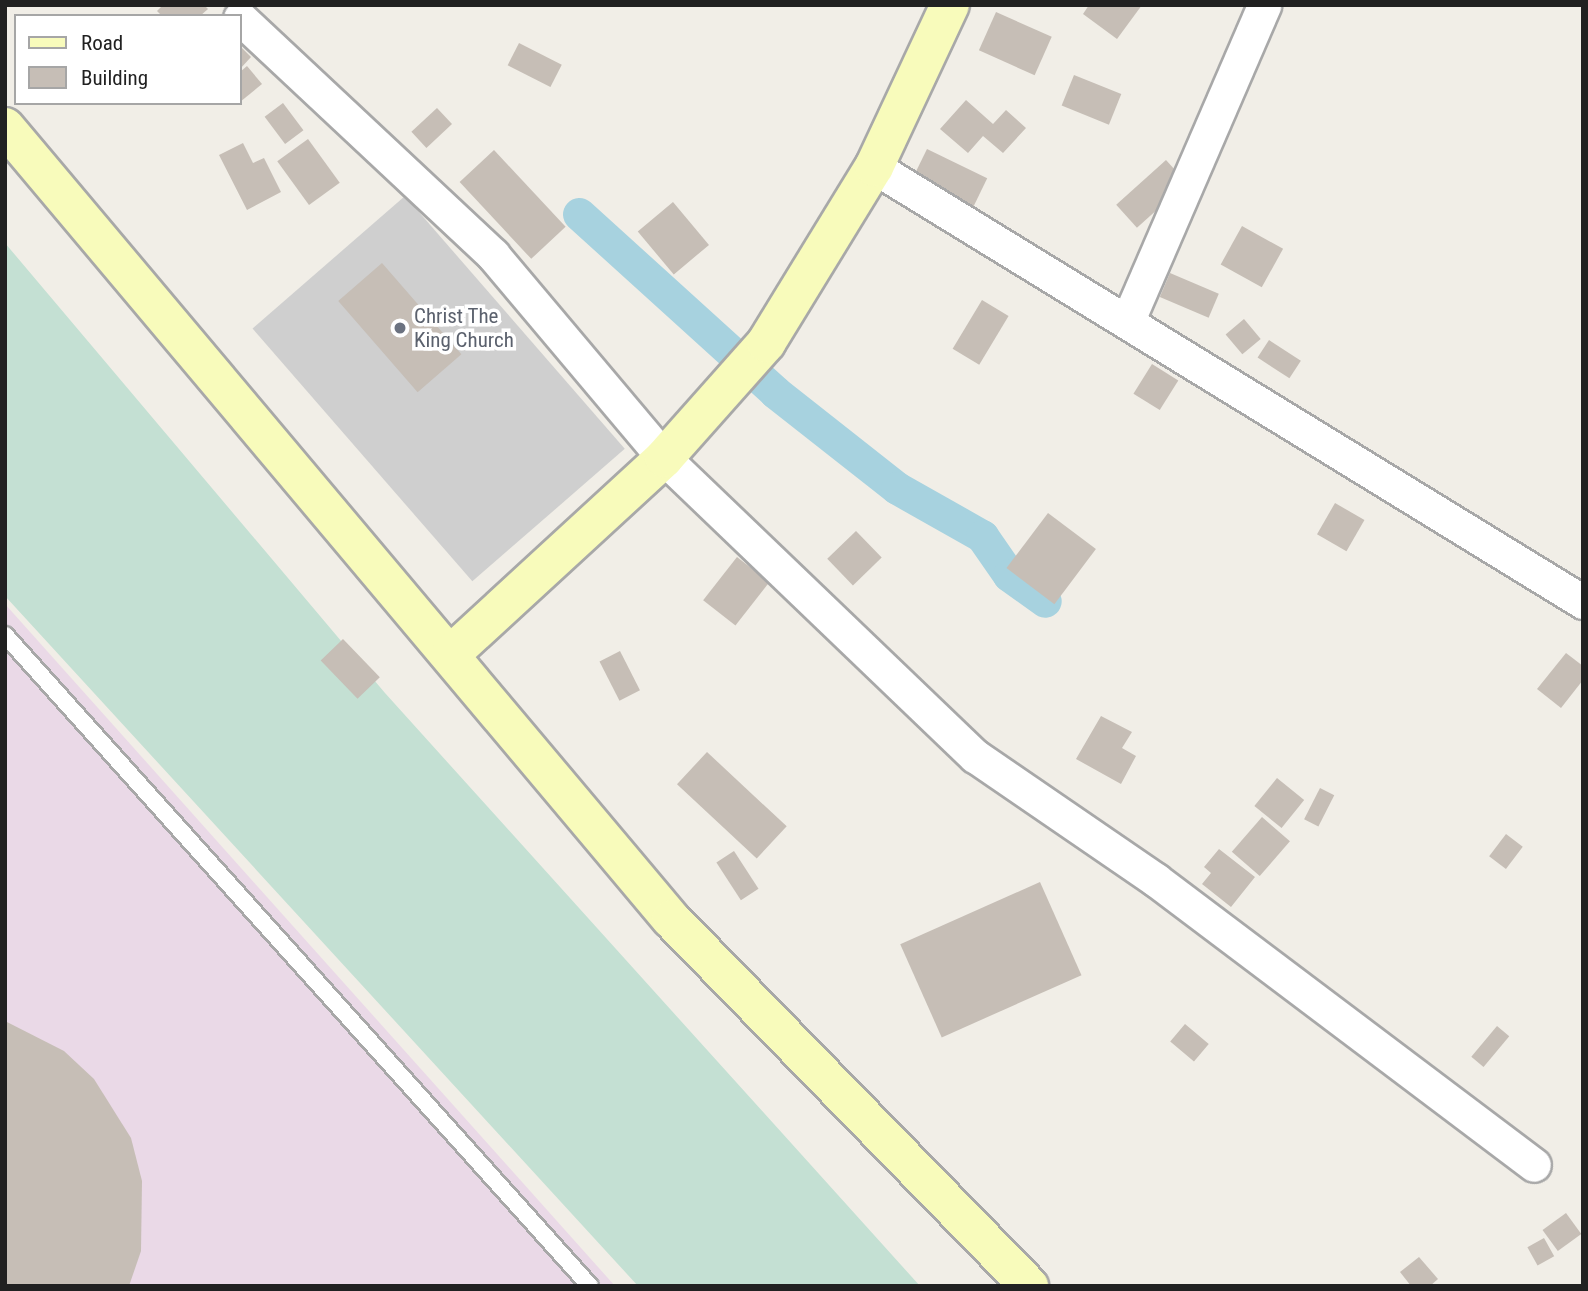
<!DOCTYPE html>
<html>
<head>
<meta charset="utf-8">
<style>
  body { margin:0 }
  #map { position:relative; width:1588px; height:1291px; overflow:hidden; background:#f1eee7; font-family:"Roboto Condensed",sans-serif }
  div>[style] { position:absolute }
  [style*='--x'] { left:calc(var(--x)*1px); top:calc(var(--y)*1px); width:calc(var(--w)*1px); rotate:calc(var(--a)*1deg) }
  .industrial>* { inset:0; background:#ead9e7 }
  .religious>* { inset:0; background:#cfcfcf; transform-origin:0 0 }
  .wetland>* { inset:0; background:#c4e0d3 }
  .canal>* { height:33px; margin:-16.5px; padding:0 16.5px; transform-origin:16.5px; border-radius:16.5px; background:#a7d2df }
  .building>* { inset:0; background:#c6beb6; transform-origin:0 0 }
  .roads { filter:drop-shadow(2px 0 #a8a8a8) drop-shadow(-2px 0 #a8a8a8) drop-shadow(0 2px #a8a8a8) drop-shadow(0 -2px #a8a8a8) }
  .lane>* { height:16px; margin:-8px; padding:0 8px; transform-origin:8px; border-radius:8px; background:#fff }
  .street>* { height:33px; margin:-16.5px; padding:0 16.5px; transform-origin:16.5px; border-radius:16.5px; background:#fff }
  .secondary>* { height:38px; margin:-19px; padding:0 19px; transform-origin:19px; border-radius:19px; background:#f8fbbb }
  .dots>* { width:19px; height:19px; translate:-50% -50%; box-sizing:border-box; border:4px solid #fff; border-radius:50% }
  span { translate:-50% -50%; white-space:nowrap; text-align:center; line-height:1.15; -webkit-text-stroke:7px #fff; paint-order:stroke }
  .worship-label { font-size:21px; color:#5b616d }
  .left { translate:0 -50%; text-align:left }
  .frame { position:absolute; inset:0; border:7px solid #212121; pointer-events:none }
  .legend { position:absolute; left:14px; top:14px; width:228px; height:91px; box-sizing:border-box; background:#fff; border:2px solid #a6a6a6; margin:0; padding:9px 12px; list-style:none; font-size:21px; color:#212121 }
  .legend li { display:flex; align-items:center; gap:14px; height:35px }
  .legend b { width:35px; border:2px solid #a6a6a6 }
</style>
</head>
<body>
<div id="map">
  <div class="industrial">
    <i style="clip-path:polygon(5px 604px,615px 1286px,5px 1286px)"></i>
  </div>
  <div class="religious">
    <i style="left:405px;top:196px;width:335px;height:202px;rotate:49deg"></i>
  </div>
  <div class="wetland">
    <i style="clip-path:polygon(5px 243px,385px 693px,920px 1286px,638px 1286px,5px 596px)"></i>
  </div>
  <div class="canal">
    <i style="--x:579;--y:214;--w:265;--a:42.2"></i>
    <i style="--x:775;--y:392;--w:155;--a:38.2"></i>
    <i style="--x:897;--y:488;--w:98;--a:29.5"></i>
    <i style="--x:982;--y:536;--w:47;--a:55.3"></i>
    <i style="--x:1009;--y:575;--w:44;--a:35.8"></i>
  </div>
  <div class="building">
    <i style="clip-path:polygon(163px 5px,204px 5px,208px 9px,200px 16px,162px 16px,157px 11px)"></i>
    <i style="clip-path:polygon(1089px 5px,1142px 5px,1117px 39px,1083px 14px)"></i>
    <i style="left:996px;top:12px;width:61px;height:42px;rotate:24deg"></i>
    <i style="left:519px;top:43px;width:48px;height:25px;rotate:27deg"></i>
    <i style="clip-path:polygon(240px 46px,251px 57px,240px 69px)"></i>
    <i style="clip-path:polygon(247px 66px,262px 84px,240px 102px,240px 72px)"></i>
    <i style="left:1074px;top:75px;width:51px;height:33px;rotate:22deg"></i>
    <i style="clip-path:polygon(966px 100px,993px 124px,1006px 110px,1026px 128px,1003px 153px,983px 136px,968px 153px,940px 129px)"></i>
    <i style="left:283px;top:103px;width:34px;height:23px;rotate:53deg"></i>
    <i style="left:437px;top:108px;width:22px;height:35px;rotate:47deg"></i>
    <i style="left:308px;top:139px;width:54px;height:38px;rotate:54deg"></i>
    <i style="clip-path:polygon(243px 143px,253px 163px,264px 158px,281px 192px,247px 210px,219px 155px)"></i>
    <i style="left:927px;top:149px;width:67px;height:36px;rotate:26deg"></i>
    <i style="left:494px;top:150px;width:105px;height:47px;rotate:47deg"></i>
    <i style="left:1166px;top:160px;width:31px;height:67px;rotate:48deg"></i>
    <i style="left:673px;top:202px;width:56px;height:46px;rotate:50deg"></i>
    <i style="left:1242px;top:226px;width:47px;height:44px;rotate:29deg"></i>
    <i style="left:382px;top:263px;width:121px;height:58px;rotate:49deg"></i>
    <i style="left:1170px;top:273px;width:53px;height:26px;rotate:23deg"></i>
    <i style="left:982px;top:300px;width:31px;height:57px;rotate:31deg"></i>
    <i style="left:1244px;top:319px;width:26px;height:24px;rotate:50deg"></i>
    <i style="left:1269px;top:340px;width:38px;height:21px;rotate:33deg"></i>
    <i style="left:1152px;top:364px;width:31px;height:35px;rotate:32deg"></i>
    <i style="left:1335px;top:503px;width:34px;height:36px;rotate:30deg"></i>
    <i style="left:1048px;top:513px;width:60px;height:69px;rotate:37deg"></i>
    <i style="left:856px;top:531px;width:37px;height:40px;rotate:46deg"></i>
    <i style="left:737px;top:557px;width:41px;height:55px;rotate:38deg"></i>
    <i style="left:343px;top:639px;width:53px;height:31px;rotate:46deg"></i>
    <i style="left:620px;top:651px;width:44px;height:23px;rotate:63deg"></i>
    <i style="clip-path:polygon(1566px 653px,1583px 666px,1583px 680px,1561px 708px,1537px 689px)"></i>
    <i style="clip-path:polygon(1101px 716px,1132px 732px,1122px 748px,1136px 756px,1121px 784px,1076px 759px)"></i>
    <i style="left:707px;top:752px;width:109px;height:44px;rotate:43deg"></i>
    <i style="left:1277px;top:778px;width:35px;height:36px;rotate:39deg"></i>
    <i style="left:1320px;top:788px;width:16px;height:35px;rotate:27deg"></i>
    <i style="left:1262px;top:817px;width:37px;height:46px;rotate:41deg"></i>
    <i style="left:1506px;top:834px;width:21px;height:28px;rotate:37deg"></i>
    <i style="clip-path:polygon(1219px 849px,1255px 877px,1231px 907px,1202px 884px,1211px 873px,1204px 867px)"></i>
    <i style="left:734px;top:851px;width:45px;height:21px;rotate:57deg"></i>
    <i style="left:1040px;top:882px;width:102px;height:153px;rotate:66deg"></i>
    <i style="clip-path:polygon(5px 1021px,64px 1051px,94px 1079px,131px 1138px,142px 1181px,141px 1251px,129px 1286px,5px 1286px)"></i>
    <i style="left:1185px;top:1024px;width:31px;height:23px;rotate:40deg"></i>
    <i style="left:1497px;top:1026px;width:16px;height:40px;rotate:40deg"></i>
    <i style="left:1566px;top:1213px;width:26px;height:29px;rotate:54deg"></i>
    <i style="left:1544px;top:1238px;width:21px;height:19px;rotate:61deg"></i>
    <i style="clip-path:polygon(1419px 1257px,1438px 1279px,1430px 1286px,1411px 1286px,1400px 1272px)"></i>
  </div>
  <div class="roads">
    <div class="lane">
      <i style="--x:5;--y:635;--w:875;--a:48.06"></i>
    </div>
    <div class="street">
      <i style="--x:240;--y:18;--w:347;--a:43.1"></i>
      <i style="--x:493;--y:255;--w:265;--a:49.9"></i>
      <i style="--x:664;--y:458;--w:431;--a:43.8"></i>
      <i style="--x:975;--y:756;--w:219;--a:34.4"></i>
      <i style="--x:1156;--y:880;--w:473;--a:37"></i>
      <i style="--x:874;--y:167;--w:832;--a:31.53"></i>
      <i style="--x:1128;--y:320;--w:343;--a:-66.6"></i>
    </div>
    <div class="secondary">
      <i style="--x:5;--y:127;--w:1035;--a:49.94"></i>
      <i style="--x:671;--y:919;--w:513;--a:45.71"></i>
      <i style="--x:450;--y:655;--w:291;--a:-42.6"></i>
      <i style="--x:664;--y:458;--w:154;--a:-48.4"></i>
      <i style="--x:766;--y:343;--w:206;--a:-58.5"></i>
      <i style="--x:874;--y:167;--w:179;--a:-64.9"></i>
    </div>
  </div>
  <div class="dots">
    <i style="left:400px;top:328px;background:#6b7280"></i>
  </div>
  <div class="worship-label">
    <span class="left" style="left:414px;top:328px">Christ The<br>King Church</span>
  </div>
  <div class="frame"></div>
  <ul class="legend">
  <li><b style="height:9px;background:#f8fbbb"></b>Road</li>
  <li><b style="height:19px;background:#c6beb6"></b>Building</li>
  </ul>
</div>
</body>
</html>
